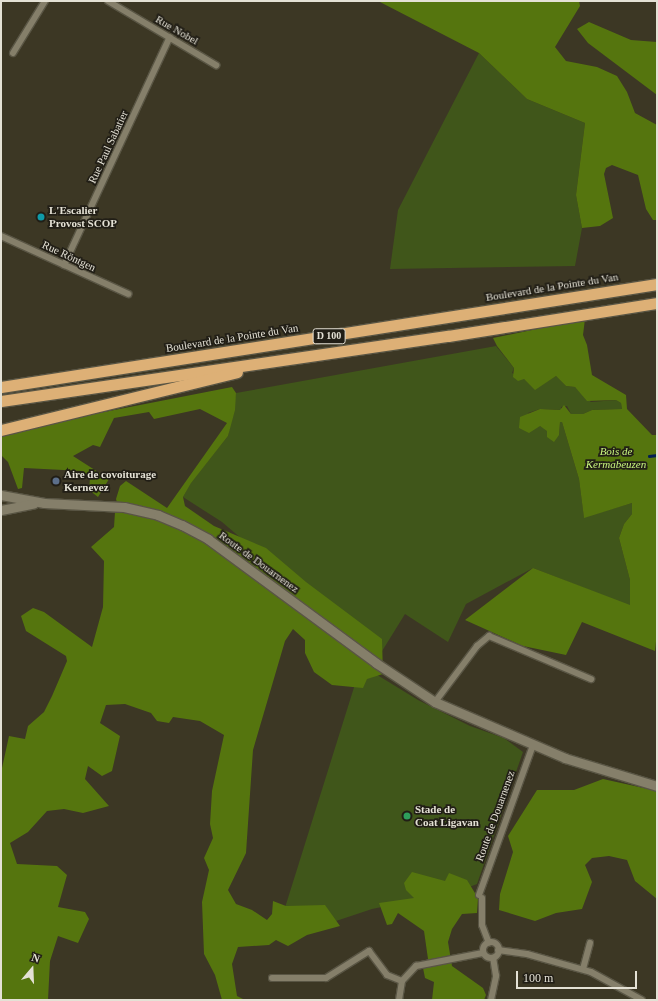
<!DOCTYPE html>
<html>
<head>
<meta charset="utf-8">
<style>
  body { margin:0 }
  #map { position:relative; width:658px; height:1001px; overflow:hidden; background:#3c3724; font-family:"Times New Roman",serif }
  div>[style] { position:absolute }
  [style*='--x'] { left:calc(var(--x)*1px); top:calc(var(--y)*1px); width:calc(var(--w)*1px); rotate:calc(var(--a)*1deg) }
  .green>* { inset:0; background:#40561a }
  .forest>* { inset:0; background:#55750e }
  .stream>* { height:2.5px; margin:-1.25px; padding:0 1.25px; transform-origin:1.25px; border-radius:1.25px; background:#021e53 }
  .roads { filter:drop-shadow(1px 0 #595544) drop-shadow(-1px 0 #595544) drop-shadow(0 1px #595544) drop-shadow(0 -1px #595544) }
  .street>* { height:6px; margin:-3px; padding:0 3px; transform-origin:3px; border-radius:3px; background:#857f6a }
  .street>.ring { margin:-3px; padding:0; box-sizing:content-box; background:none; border:6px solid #857f6a; border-radius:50% }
  .secondary>* { height:9px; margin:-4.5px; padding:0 4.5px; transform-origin:4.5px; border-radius:4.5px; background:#857f6a }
  .highway>* { height:11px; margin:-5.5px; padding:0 5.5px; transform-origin:5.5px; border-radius:5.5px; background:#ddb076 }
  .dots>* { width:11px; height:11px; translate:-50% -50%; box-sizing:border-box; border:2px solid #211e16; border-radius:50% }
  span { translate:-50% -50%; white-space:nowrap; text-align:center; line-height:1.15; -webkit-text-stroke:3.5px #211e16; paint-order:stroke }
  .shield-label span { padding:1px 3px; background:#211e16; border:1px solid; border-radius:3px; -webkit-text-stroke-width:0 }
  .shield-label { font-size:10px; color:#e4e1d5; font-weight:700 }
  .street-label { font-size:11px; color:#e4e1d5 }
  .poi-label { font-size:11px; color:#e4e1d5; font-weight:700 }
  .left { translate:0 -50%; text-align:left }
  .park-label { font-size:11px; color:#c9f77e; font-style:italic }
  .frame { position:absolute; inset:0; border:2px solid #e4e1d5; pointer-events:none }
  .north { position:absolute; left:12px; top:949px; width:40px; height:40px; -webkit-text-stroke:3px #211e16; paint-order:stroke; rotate:19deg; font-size:11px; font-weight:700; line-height:16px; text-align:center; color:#e4e1d5 }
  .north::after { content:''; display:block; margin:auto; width:14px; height:18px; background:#e4e1d5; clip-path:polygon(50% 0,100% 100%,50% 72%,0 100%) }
  .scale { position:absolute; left:516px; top:971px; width:121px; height:18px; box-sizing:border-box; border:2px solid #e4e1d5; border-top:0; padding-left:5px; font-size:12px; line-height:14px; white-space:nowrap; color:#e4e1d5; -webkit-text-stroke:3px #211e16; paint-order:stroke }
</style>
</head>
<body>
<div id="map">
  <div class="green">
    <i style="clip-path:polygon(479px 53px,527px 99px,585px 123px,576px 195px,582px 228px,575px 266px,390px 269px,398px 210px)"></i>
    <i style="clip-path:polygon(496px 346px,514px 368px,512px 373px,524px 379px,535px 389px,556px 376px,566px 386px,575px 387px,591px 402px,616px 400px,621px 403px,622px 409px,592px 410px,583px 414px,571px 414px,567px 406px,561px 407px,561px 410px,540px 409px,528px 413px,540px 426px,559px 435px,560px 421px,562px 422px,579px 479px,584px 517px,632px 503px,632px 514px,624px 524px,619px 538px,630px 580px,630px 606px,533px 568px,466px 604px,448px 642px,405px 614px,379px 656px,222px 522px,183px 497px,191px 482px,228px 436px,236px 393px)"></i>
    <i style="clip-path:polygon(361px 665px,418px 700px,470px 726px,504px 738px,523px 752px,477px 884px,433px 901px,406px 902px,372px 909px,330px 923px,278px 930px)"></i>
  </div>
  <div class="forest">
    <i style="clip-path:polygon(378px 1px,579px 1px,580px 6px,555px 47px,566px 61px,597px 67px,617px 76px,627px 92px,635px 113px,657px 125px,657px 220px,653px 220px,646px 209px,638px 175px,612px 165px,606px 168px,604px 174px,613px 218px,600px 226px,582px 228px,576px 195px,585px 123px,527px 99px,479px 53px)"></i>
    <i style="clip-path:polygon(589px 22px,631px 40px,657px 42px,657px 95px,588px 43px,577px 29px)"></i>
    <i style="clip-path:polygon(585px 319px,583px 335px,587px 345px,592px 375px,626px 395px,627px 409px,652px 435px,657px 435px,657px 632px,655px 651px,582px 622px,566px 655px,523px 646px,465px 620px,533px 568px,630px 605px,630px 580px,619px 538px,624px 524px,632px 514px,632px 503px,584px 518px,579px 479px,562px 422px,560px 422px,559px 435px,554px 442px,547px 437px,547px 431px,540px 426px,529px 433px,519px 428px,520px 417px,540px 409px,560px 410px,564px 405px,571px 414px,583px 414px,592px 410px,622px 409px,621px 403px,616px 400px,587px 401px,575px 387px,566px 386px,556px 376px,535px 390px,524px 379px,518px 381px,513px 377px,514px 368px,497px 346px,493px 338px)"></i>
    <i style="clip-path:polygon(232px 387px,236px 393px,235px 410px,228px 436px,191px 483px,183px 497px,185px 506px,214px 526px,266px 548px,306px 582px,382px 639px,383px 674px,367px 679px,363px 688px,332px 685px,314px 672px,305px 653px,305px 640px,293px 629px,285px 641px,253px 750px,246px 853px,228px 890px,236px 904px,252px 910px,267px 920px,272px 914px,273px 901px,286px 906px,325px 905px,340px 926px,307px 935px,288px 946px,276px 940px,269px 945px,238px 947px,232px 964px,237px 996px,245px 1000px,222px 1000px,215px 975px,204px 954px,202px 902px,209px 870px,204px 858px,213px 838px,210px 824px,212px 791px,224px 735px,200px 721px,173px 717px,169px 723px,157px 721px,151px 713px,125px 704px,106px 705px,100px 723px,120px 736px,112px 771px,102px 776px,88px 766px,85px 779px,109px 806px,83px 813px,64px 809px,47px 811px,28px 832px,10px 843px,17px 864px,57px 866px,67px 875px,58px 907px,85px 912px,89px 919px,78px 943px,58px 936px,50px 961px,48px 1000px,1px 1000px,2px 768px,9px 736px,25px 739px,28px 726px,44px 712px,52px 696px,67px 661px,66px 656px,26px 631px,21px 616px,33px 608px,44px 612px,92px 647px,103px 607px,104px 561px,91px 547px,114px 527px,115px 512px,119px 510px,116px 499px,120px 486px,126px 481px,167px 508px,227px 423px,200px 409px,154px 419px,149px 412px,114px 418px,100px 447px,93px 445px,73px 456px,109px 479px,98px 497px,89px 490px,90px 478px,83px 471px,24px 468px,22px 488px,18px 489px,8px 462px,1px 455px,1px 437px,48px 423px)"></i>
    <i style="clip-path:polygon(603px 779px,657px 791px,657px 899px,635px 881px,627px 860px,609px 856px,592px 858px,585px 865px,592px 882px,582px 909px,556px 913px,535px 921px,499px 910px,500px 894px,513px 852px,508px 836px,537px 790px,574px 790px)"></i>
    <i style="clip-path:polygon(412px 872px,445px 881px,449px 873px,467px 880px,478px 898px,477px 913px,462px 914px,452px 929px,448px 942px,452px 966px,483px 988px,486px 995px,484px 1000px,432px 1000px,434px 982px,425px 978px,423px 968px,429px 966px,424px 931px,398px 913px,392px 924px,387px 925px,379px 903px,414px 898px,406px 890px,404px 883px)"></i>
  </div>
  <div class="stream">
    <i style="--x:649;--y:456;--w:8;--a:-7"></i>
  </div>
  <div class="roads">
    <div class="street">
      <i style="--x:108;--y:1;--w:126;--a:30.7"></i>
      <i style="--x:13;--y:53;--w:61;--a:-58.4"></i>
      <i style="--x:1;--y:236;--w:140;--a:24.5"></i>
      <i style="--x:64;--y:265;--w:251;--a:-65.1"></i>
      <i style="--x:435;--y:702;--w:70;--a:-53.1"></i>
      <i style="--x:477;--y:646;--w:16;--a:-40"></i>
      <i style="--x:489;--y:636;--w:111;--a:22.9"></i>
      <i style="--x:479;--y:895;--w:159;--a:-70.2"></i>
      <i style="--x:482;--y:898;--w:27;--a:90"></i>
      <i style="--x:482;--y:925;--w:19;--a:69"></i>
      <i class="ring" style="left:483px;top:942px;width:10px;height:10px"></i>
      <i style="--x:498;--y:950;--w:29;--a:8"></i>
      <i style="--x:527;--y:954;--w:66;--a:15.7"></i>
      <i style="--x:591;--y:972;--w:58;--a:28.8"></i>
      <i style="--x:583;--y:969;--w:27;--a:-75"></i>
      <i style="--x:272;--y:978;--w:54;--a:0"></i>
      <i style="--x:326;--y:978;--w:51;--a:-32.1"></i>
      <i style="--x:369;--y:951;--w:30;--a:53"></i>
      <i style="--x:387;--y:975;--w:16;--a:22"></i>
      <i style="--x:399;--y:1000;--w:19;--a:-81"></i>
      <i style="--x:402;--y:981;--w:21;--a:-47"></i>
      <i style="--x:416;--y:966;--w:68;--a:-11"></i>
      <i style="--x:491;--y:1000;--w:25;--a:-78"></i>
      <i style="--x:496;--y:976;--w:18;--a:-99"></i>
    </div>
    <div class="secondary">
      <i style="--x:1;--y:495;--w:44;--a:10.5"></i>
      <i style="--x:44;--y:503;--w:80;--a:2.9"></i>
      <i style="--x:124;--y:507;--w:35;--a:13"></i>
      <i style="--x:158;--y:515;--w:26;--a:23"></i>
      <i style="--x:182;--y:525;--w:30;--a:28"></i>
      <i style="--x:208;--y:539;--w:209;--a:36.4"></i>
      <i style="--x:376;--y:663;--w:71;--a:33.5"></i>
      <i style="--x:435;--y:702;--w:142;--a:23.3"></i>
      <i style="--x:565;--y:758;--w:96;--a:16.9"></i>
      <i style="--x:1;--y:510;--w:33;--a:-11"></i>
    </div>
    <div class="highway">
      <i style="--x:1;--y:387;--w:664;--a:-8.92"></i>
      <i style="--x:1;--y:401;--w:452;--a:-8.3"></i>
      <i style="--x:448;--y:336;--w:212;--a:-9"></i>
      <i style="--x:1;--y:430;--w:243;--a:-13.8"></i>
    </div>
  </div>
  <div class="dots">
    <i style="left:41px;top:217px;background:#0f9aa8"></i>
    <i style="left:56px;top:481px;background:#5c6f8a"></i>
    <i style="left:407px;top:816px;background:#2e9e5b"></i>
  </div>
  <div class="shield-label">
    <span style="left:329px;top:336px">D 100</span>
  </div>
  <div class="street-label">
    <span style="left:177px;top:30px;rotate:30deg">Rue Nobel</span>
    <span style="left:108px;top:147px;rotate:-65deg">Rue Paul Sabatier</span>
    <span style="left:69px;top:256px;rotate:25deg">Rue Röntgen</span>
    <span style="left:552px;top:287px;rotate:-9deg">Boulevard de la Pointe du Van</span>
    <span style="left:232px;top:338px;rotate:-9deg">Boulevard de la Pointe du Van</span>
    <span style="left:259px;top:562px;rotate:36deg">Route de Douarnenez</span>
    <span style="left:495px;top:816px;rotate:-70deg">Route de Douarnenez</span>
  </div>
  <div class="poi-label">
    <span class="left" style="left:49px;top:217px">L'Escalier<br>Provost SCOP</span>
    <span class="left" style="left:64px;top:481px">Aire de covoiturage<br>Kernevez</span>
    <span class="left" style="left:415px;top:816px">Stade de<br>Coat Ligavan</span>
  </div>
  <div class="park-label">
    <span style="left:616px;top:458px">Bois de<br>Kermabeuzen</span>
  </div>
  <div class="frame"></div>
  <div class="north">N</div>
  <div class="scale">100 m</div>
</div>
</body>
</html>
